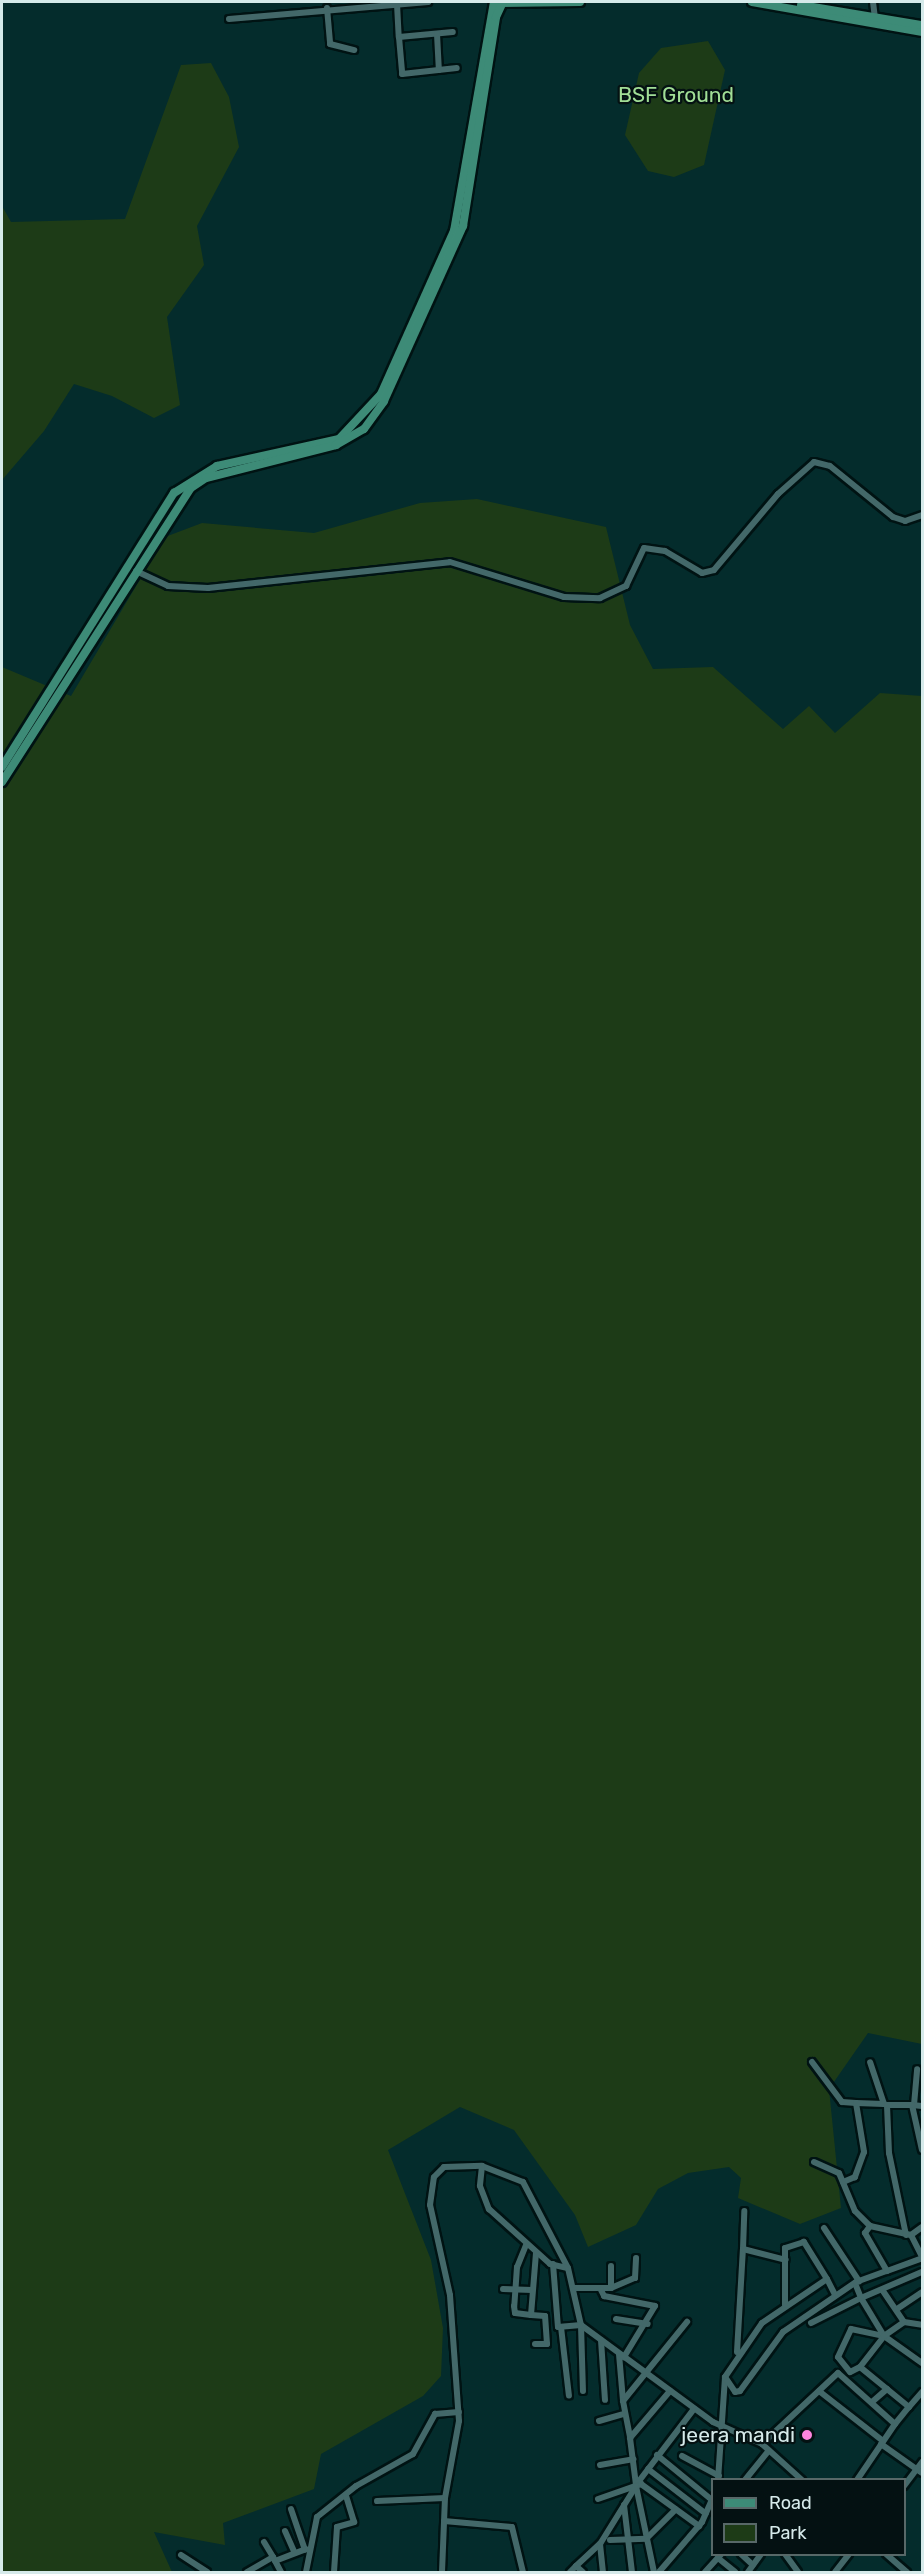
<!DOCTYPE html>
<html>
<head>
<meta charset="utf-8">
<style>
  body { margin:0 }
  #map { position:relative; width:924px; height:2574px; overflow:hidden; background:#042c2c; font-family:Rubik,sans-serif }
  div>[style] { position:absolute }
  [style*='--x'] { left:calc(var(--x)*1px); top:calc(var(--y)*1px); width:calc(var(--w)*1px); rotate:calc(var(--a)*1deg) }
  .green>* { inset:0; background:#1d3b17 }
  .roads { filter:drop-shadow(2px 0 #001313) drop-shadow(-2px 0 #001313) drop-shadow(0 2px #001313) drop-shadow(0 -2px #001313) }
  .minor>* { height:6px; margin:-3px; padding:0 3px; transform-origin:3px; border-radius:3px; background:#436869 }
  .major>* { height:8px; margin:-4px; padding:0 4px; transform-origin:4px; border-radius:4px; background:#3d8b77 }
  .dots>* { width:16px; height:16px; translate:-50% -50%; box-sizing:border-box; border:3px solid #041112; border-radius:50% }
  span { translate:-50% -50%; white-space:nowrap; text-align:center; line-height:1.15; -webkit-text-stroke:4.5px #041112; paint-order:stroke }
  .park-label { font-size:21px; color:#a1de96 }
  .poi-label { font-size:21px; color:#d6eaea }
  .right { translate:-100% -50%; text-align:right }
  .frame { position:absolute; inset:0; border:3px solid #d6eaea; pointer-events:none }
  .legend { position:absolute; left:711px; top:2478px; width:195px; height:78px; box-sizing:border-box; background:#041112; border:2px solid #586868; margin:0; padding:8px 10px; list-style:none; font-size:18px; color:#d6eaea }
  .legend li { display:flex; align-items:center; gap:12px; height:30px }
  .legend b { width:30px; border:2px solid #586868 }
</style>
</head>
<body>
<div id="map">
  <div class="green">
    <i style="clip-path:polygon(708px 41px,725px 70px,704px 165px,674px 177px,648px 171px,625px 135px,639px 73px,661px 48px)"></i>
    <i style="clip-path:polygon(211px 63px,229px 97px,239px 147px,197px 226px,204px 265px,167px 317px,180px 405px,154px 418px,112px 396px,74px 384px,44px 431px,2px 480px,2px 206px,11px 222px,125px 219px,181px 65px)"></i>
    <i style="clip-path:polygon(477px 499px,606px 527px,630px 625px,653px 669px,713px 667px,783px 729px,809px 706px,835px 733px,880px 693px,922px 696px,922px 2044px,868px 2033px,829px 2089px,841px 2208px,800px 2224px,738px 2198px,741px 2178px,729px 2167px,688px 2173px,658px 2189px,636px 2225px,588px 2247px,575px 2215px,514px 2130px,460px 2107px,388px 2150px,431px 2260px,443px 2328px,441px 2376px,423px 2396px,321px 2454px,314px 2489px,223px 2523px,225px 2545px,154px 2532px,172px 2572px,2px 2572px,2px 667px,71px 696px,165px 537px,202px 523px,314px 533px,420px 503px)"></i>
  </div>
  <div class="roads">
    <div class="minor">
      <i style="--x:873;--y:2;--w:16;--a:83"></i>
      <i style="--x:397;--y:4;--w:33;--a:87"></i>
      <i style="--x:399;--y:37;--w:54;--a:-5.3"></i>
      <i style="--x:327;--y:8;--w:36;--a:85"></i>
      <i style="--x:330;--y:44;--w:25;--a:14"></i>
      <i style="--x:229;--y:19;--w:200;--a:-4.9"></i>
      <i style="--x:437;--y:34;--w:36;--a:87"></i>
      <i style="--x:399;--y:37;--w:37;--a:85"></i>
      <i style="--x:402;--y:74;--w:55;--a:-6.2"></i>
      <i style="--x:136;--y:571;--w:35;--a:25"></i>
      <i style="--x:168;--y:586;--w:40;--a:2.9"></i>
      <i style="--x:208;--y:588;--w:243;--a:-6.1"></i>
      <i style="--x:450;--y:562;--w:119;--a:17.1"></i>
      <i style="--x:564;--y:597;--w:36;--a:2"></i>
      <i style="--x:600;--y:598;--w:29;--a:-25"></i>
      <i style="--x:626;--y:586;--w:42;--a:-64.7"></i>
      <i style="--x:644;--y:548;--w:21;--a:8"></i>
      <i style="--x:665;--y:551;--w:43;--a:30.7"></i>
      <i style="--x:702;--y:573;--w:12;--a:-14"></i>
      <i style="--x:714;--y:570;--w:99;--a:-49.9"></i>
      <i style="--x:778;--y:494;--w:48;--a:-41.6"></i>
      <i style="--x:814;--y:462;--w:16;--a:14"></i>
      <i style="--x:830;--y:466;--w:81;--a:39"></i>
      <i style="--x:893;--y:517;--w:13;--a:18"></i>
      <i style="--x:905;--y:521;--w:18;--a:-19"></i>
      <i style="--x:812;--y:2062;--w:50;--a:53.1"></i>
      <i style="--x:842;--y:2102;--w:14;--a:4"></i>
      <i style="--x:856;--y:2103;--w:50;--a:80.7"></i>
      <i style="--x:864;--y:2152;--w:27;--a:110"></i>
      <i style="--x:855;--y:2177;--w:13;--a:157"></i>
      <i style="--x:856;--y:2103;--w:28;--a:2"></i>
      <i style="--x:884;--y:2104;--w:44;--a:-108.4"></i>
      <i style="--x:914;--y:2105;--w:36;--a:-85"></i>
      <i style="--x:922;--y:2106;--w:10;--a:-174"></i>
      <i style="--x:912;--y:2105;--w:46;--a:77.5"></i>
      <i style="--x:814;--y:2162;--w:27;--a:24"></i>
      <i style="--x:839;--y:2173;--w:41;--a:67.2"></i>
      <i style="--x:855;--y:2211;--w:21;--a:45"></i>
      <i style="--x:870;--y:2226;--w:42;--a:12.4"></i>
      <i style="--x:482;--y:2166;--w:44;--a:21.3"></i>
      <i style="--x:523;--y:2182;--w:97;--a:62.4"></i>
      <i style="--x:922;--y:2227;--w:14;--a:144"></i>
      <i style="--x:911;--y:2235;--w:25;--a:63"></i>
      <i style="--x:824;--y:2228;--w:64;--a:56.6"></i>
      <i style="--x:906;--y:2235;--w:84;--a:-101.7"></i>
      <i style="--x:889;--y:2153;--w:48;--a:-92.4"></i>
      <i style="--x:887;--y:2105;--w:25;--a:0"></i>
      <i style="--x:526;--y:2245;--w:24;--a:112"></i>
      <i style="--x:517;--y:2267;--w:39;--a:94"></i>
      <i style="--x:514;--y:2306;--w:7;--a:82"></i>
      <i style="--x:515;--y:2313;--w:16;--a:7"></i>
      <i style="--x:743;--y:2249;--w:38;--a:-88"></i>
      <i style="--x:553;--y:2264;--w:63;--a:85.5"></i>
      <i style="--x:558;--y:2327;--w:23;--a:-5"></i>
      <i style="--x:581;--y:2325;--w:66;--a:88.3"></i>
      <i style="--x:887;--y:2271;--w:37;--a:-20"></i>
      <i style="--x:827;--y:2279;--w:18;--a:63"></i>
      <i style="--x:574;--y:2288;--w:37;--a:0"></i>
      <i style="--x:611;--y:2288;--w:22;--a:-90"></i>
      <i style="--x:611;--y:2288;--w:26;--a:-23"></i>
      <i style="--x:635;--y:2278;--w:20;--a:-87"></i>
      <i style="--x:503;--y:2289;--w:29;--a:2"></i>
      <i style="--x:601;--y:2290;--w:7;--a:63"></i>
      <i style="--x:604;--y:2296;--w:52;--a:11.1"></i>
      <i style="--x:655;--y:2306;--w:60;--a:121.3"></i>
      <i style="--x:883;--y:2291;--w:37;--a:56"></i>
      <i style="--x:904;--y:2322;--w:18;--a:9"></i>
      <i style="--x:897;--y:2309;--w:30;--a:-34"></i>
      <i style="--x:616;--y:2319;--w:32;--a:9"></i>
      <i style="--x:811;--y:2323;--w:56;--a:-26.6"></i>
      <i style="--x:861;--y:2298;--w:16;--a:-112"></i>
      <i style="--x:561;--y:2327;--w:69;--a:83.4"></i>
      <i style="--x:884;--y:2336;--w:47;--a:35.4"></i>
      <i style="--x:601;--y:2340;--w:60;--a:86.2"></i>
      <i style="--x:535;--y:2344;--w:12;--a:0"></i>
      <i style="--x:547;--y:2344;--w:28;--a:-94"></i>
      <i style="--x:545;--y:2316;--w:14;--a:-176"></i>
      <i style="--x:531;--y:2315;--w:62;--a:-85.4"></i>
      <i style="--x:737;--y:2352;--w:103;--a:-86.7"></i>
      <i style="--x:743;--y:2249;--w:44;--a:14.3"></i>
      <i style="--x:619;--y:2354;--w:47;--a:85.1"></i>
      <i style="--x:623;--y:2401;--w:102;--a:-51"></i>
      <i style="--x:860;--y:2367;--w:11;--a:153"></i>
      <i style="--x:850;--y:2372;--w:19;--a:-129"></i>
      <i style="--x:838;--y:2357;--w:31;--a:-65"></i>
      <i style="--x:851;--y:2329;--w:34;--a:12"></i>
      <i style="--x:884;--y:2336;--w:44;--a:-121.2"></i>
      <i style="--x:861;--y:2298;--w:66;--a:-23.1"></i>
      <i style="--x:725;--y:2377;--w:65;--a:-55.6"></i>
      <i style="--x:762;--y:2323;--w:78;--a:-34.1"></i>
      <i style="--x:827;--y:2279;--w:44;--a:-121.9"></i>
      <i style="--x:804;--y:2242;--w:20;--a:162"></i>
      <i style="--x:785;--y:2248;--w:57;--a:90"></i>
      <i style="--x:819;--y:2391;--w:81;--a:38"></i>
      <i style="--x:623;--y:2401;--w:38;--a:79"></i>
      <i style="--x:630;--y:2438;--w:62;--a:-49.6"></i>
      <i style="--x:872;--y:2402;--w:20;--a:-41"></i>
      <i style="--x:909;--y:2407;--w:20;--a:-49"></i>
      <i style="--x:599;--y:2421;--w:25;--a:-16"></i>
      <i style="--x:895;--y:2424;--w:22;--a:-51"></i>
      <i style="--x:909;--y:2407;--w:63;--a:-140.8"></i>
      <i style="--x:860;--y:2367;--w:39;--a:-52"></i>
      <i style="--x:884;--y:2336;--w:24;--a:-35"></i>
      <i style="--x:630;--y:2438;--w:47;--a:82.7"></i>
      <i style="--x:636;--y:2485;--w:96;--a:-52.7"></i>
      <i style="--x:762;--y:2444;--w:104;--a:-43.1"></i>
      <i style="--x:838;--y:2373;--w:76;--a:41.8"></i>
      <i style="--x:895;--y:2424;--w:68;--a:124.2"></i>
      <i style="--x:881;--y:2444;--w:50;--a:35.3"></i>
      <i style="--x:657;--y:2455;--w:71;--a:39.3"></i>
      <i style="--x:682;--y:2456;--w:42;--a:28.4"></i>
      <i style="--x:600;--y:2465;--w:34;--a:-10"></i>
      <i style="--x:648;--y:2469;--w:73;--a:37.8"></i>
      <i style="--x:718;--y:2480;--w:103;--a:-86.1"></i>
      <i style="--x:725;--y:2377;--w:18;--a:56"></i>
      <i style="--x:735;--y:2392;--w:5;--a:-11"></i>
      <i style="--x:740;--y:2391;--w:73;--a:-53.9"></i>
      <i style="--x:783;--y:2332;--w:88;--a:-34.4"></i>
      <i style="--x:856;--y:2282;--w:33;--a:-20"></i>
      <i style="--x:887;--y:2271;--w:44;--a:-120.1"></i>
      <i style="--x:865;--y:2233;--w:9;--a:-54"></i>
      <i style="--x:745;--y:2480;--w:38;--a:-51"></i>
      <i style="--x:636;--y:2486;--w:88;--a:78.2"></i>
      <i style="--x:904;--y:2486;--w:30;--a:-53"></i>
      <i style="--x:598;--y:2499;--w:46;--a:-19.2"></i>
      <i style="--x:641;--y:2484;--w:72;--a:35.9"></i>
      <i style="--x:377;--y:2501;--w:68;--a:-2.5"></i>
      <i style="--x:624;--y:2505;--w:67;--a:83.2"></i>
      <i style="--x:291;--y:2509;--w:43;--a:71.1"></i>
      <i style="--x:444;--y:2521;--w:68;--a:5"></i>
      <i style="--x:512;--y:2527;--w:46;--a:76.3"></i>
      <i style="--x:285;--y:2531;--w:24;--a:66"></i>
      <i style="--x:610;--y:2540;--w:36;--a:-2"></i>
      <i style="--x:646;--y:2539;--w:42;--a:-45"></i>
      <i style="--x:264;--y:2542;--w:17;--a:59"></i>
      <i style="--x:600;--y:2544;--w:28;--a:84"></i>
      <i style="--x:741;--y:2554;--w:16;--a:43"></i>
      <i style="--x:785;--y:2554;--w:22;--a:54"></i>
      <i style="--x:886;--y:2554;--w:28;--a:41"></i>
      <i style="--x:181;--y:2555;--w:31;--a:33"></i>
      <i style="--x:718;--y:2558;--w:22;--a:39"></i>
      <i style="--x:275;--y:2561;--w:33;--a:-21"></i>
      <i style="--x:576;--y:2566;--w:33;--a:-43"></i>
      <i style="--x:600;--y:2544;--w:68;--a:-58.2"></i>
      <i style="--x:247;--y:2572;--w:30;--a:-30"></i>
      <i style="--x:273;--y:2557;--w:17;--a:62"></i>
      <i style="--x:306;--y:2572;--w:56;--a:-78.7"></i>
      <i style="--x:317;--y:2517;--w:50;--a:-38.5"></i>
      <i style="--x:356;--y:2486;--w:65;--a:-29.3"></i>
      <i style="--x:413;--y:2454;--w:46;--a:-61.2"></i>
      <i style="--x:435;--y:2414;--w:24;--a:-5"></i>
      <i style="--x:334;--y:2572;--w:45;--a:-86.2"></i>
      <i style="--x:337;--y:2527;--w:18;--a:-16"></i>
      <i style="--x:354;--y:2522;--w:28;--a:-107"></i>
      <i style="--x:442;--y:2572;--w:74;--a:-87.7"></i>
      <i style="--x:445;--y:2498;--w:78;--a:-79.7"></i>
      <i style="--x:459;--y:2421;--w:126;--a:-94.1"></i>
      <i style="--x:450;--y:2295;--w:92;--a:-102.5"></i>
      <i style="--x:430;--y:2205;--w:28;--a:-82"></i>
      <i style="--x:434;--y:2177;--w:14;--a:-45"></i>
      <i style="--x:444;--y:2167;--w:38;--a:-2"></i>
      <i style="--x:482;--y:2166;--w:20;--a:96"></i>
      <i style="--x:480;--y:2186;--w:25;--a:69"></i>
      <i style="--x:489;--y:2209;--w:82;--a:42"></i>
      <i style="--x:550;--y:2264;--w:18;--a:13"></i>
      <i style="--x:568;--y:2268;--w:58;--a:77.2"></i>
      <i style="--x:581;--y:2325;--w:164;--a:36.3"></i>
      <i style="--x:713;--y:2422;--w:54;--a:24.2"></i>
      <i style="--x:762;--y:2444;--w:54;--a:42"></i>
      <i style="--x:570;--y:2572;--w:8;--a:-45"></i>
      <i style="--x:576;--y:2566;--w:9;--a:41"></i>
      <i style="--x:659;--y:2572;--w:66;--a:-49.3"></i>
      <i style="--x:702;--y:2522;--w:24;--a:-66"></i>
      <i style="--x:705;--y:2572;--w:24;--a:-48"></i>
      <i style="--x:748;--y:2572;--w:22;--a:-54"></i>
      <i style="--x:835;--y:2572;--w:23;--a:-52"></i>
    </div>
    <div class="major">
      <i style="--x:752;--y:2;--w:173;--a:10"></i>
      <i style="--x:500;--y:3;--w:80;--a:-0.7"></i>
      <i style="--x:801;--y:5;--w:123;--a:9.4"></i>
      <i style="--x:2;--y:767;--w:324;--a:-57.9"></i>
      <i style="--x:174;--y:493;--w:51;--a:-32.1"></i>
      <i style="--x:217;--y:466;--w:125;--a:-12.5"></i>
      <i style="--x:339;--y:439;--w:62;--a:-47"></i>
      <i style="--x:381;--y:394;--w:179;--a:-65.9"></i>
      <i style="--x:454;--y:231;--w:232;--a:-80.1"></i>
      <i style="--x:2;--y:782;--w:350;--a:-57.3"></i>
      <i style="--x:191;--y:488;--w:18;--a:-34"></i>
      <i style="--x:206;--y:478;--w:134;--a:-14.2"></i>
      <i style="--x:336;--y:445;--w:32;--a:-30"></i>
      <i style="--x:364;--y:429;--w:34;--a:-54"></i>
      <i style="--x:384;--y:401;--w:192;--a:-65.7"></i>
      <i style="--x:463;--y:226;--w:212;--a:-81"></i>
      <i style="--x:496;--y:17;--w:17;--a:-65"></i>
    </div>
  </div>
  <div class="dots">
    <i style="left:807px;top:2435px;background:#fe85df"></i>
  </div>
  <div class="park-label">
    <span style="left:676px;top:95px">BSF Ground</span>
  </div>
  <div class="poi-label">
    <span class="right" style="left:795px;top:2435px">jeera mandi</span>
  </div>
  <div class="frame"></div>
  <ul class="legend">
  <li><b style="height:8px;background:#3d8b77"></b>Road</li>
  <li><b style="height:16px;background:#1d3b17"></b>Park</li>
  </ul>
</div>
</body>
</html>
